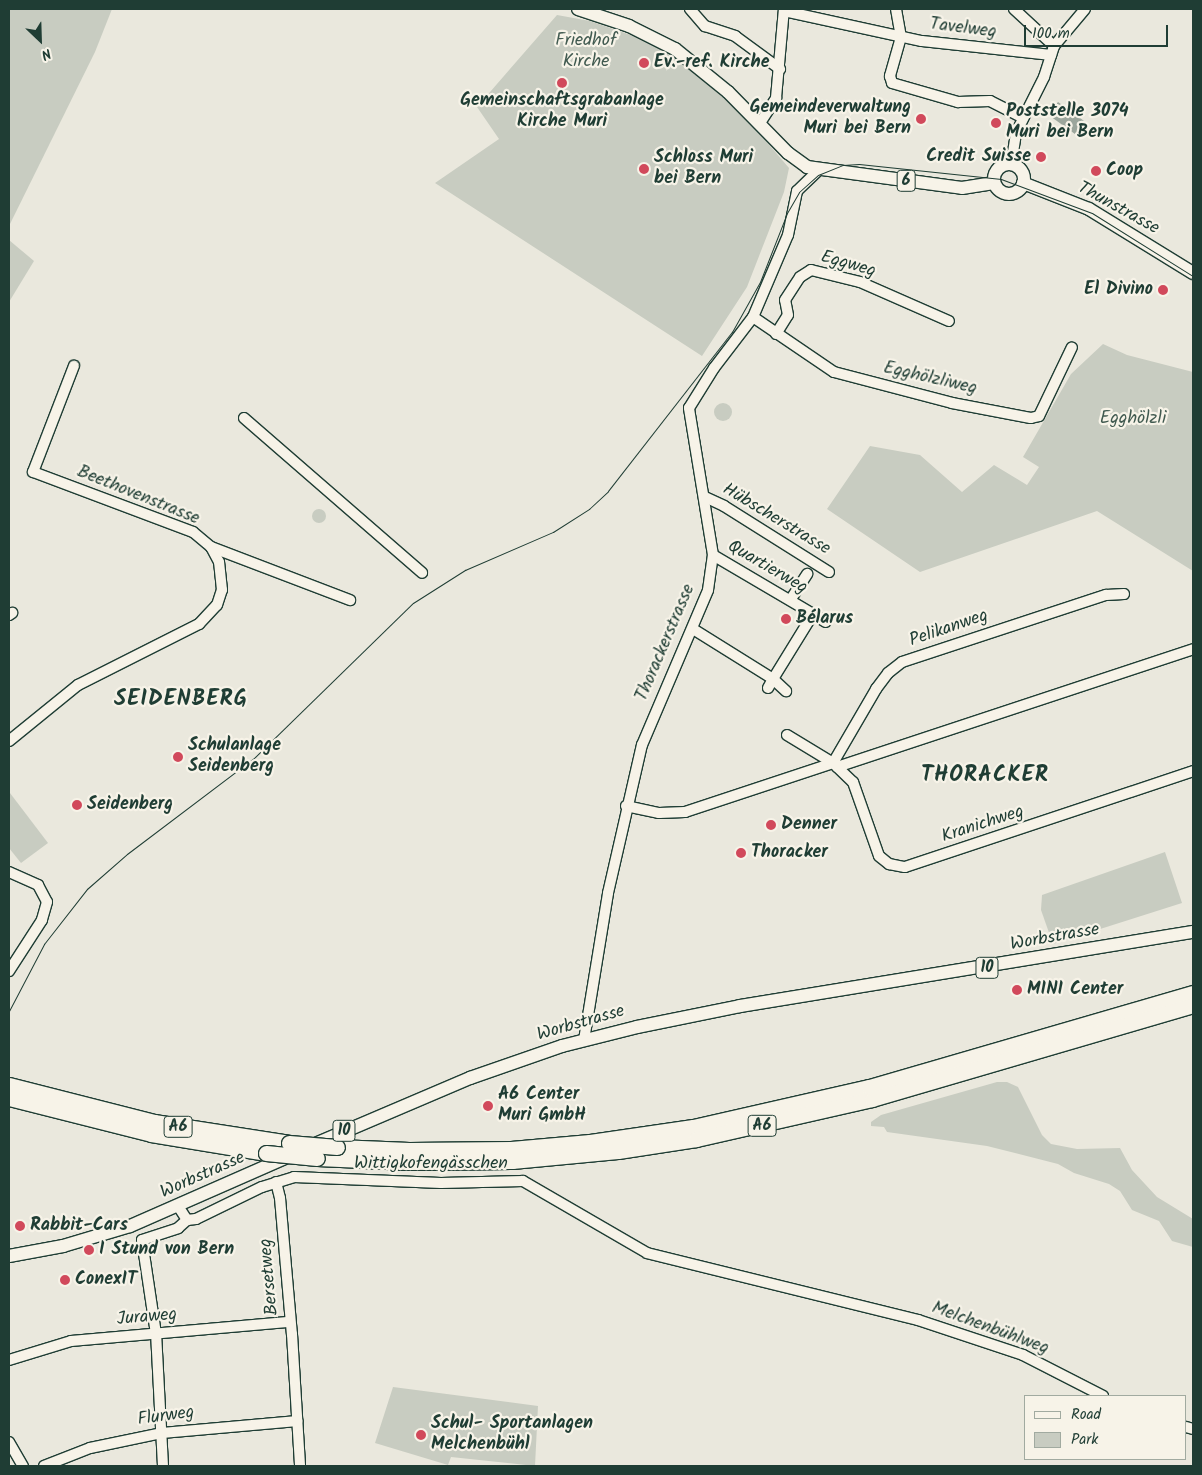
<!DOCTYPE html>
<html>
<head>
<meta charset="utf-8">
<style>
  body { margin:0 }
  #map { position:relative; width:1202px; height:1475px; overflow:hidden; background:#eae8dd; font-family:Kalam,sans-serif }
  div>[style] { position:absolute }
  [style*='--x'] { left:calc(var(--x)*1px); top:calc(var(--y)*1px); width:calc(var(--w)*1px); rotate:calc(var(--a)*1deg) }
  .green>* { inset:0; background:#c8ccc1 }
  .round { border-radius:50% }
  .water>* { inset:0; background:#9ca69c; transform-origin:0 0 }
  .roads { filter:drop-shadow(1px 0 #1f3d34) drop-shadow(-1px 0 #1f3d34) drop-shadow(0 1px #1f3d34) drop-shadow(0 -1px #1f3d34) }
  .minor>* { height:10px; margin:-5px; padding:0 5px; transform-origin:5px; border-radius:5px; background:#f7f3e8 }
  .major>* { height:12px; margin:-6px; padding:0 6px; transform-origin:6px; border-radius:6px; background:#f7f3e8 }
  .major>.ring { margin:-6px; padding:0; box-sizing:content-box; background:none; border:12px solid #f7f3e8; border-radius:50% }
  .highway>* { height:15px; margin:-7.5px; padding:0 7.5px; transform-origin:7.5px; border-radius:7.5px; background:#f7f3e8 }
  .tram>* { height:1px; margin:-0.5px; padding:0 0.5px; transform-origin:0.5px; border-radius:0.5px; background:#1f3d34 }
  .bridges { filter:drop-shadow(1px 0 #1f3d34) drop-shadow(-1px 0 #1f3d34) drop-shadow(0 1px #1f3d34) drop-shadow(0 -1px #1f3d34) }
  .highway-bridge>* { height:15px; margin:-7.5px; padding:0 7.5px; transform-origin:7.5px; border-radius:7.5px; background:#f7f3e8 }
  .dots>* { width:14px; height:14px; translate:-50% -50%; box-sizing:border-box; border:2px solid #f7f3e8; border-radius:50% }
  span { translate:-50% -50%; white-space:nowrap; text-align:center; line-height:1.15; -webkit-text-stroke:4.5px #f7f3e8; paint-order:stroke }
  .shield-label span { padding:1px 4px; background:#f7f3e8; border:1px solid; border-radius:4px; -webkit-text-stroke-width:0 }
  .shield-label { font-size:16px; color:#1f3d34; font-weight:700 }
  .street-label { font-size:18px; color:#1f3d34 }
  .park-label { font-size:18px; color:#415a50 }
  .poi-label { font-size:18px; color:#1f3d34; font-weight:700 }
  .left { translate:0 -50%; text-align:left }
  .right { translate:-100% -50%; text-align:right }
  .district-label { font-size:22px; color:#1f3d34; font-weight:700; letter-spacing:1px }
  .frame { position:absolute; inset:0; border:10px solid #1f3d34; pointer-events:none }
  .legend { position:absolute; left:1024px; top:1395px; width:162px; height:65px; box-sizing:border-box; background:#f7f3e8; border:1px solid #a1aaa0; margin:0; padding:6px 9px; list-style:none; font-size:15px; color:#1f3d34 }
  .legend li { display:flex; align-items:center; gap:10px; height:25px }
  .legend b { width:25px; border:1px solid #a1aaa0 }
  .north { position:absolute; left:15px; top:15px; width:50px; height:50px; -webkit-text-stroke:4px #f7f3e8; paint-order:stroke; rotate:156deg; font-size:14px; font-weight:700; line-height:20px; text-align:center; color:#1f3d34 }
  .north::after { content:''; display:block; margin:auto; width:18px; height:22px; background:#1f3d34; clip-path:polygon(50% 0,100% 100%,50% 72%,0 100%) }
  .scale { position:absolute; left:1024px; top:25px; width:144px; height:22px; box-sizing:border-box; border:2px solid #1f3d34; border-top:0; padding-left:6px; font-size:15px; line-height:18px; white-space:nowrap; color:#1f3d34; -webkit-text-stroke:4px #f7f3e8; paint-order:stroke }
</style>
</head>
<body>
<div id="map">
  <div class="green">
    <i style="clip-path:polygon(9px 9px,112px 9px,95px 52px,9px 226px)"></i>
    <i style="clip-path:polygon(557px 15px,590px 21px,654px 43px,677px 57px,746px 118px,789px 168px,784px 192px,747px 287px,702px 356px,435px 183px,499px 139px,477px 107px)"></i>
    <i style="clip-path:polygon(9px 240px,34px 261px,9px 302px)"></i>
    <i style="clip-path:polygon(1103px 344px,1127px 355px,1193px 372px,1193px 571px,1097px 511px,920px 572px,827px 509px,870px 446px,920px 455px,962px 492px,994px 465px,1027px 485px,1039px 467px,1023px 457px,1071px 374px)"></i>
    <i class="round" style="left:714px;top:403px;width:18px;height:18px"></i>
    <i class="round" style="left:312px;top:509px;width:14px;height:14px"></i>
    <i style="clip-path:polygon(10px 793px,48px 843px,21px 863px,9px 848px)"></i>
    <i style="clip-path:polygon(1165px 852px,1182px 903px,1053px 944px,1041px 910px,1042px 895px)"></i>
    <i style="clip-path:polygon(997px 1082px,1007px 1082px,1018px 1087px,1042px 1135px,1051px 1144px,1077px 1149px,1120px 1148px,1132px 1170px,1157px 1197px,1193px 1219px,1193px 1247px,1172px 1241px,1159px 1221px,1132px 1210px,1120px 1191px,1109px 1184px,1074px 1173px,1058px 1164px,987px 1146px,887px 1132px,884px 1127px,871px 1126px,871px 1122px,881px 1115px)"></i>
    <i style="clip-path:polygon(393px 1387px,538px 1406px,535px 1466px,451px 1457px,448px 1465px,375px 1443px)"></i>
  </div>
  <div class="water">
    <i style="left:1058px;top:102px;width:36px;height:16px;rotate:36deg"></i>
  </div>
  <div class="roads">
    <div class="minor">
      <i style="--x:690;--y:9;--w:23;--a:49"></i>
      <i style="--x:705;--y:26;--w:32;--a:18"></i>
      <i style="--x:735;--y:36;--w:56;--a:36.3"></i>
      <i style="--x:896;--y:9;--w:28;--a:80"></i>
      <i style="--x:901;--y:37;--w:41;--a:105.8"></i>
      <i style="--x:890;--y:76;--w:7;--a:74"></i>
      <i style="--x:892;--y:83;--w:69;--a:16.1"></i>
      <i style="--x:958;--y:102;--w:32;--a:-2"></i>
      <i style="--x:990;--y:101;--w:37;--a:27"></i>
      <i style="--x:1014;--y:9;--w:54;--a:42.8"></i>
      <i style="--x:784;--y:11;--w:141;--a:12.3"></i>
      <i style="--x:922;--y:41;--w:130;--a:6.2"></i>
      <i style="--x:760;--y:123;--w:30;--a:-57"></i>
      <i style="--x:776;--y:98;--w:89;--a:-84.9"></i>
      <i style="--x:1011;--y:165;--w:32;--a:-81"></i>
      <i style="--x:1016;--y:133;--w:63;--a:-63.4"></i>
      <i style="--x:1044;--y:77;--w:33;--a:-72"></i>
      <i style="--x:1054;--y:46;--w:48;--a:-50"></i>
      <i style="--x:753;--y:317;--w:98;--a:34.2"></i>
      <i style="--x:834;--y:372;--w:122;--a:14.7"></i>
      <i style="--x:952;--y:403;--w:80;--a:10.8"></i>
      <i style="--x:1031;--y:418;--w:8;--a:-14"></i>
      <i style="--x:1039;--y:416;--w:76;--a:-64.4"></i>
      <i style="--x:776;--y:334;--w:22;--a:-58"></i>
      <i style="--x:788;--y:315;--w:15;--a:-101"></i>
      <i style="--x:785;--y:300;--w:27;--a:-57"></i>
      <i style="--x:800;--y:277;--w:13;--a:-32"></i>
      <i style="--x:811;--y:270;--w:50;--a:13.8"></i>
      <i style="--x:860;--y:282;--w:97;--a:23.7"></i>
      <i style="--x:244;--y:418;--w:236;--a:41"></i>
      <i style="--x:705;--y:497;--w:21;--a:25"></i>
      <i style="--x:724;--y:506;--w:124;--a:32.2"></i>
      <i style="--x:211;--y:547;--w:149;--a:20.9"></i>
      <i style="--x:791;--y:599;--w:30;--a:-57"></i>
      <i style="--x:813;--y:614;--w:15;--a:32"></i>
      <i style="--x:9;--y:615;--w:4;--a:-34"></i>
      <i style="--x:693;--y:629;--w:94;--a:32"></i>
      <i style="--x:773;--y:679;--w:76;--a:-58.4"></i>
      <i style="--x:813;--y:614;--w:116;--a:-149.5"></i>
      <i style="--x:768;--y:688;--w:10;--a:-61"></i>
      <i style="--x:773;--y:679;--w:18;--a:43"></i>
      <i style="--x:787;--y:735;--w:54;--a:31.3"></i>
      <i style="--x:833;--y:763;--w:86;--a:-59.8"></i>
      <i style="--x:876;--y:689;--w:20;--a:-53"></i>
      <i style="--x:888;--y:673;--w:18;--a:-38"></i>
      <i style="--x:902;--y:662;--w:215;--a:-18.2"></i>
      <i style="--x:1106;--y:595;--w:18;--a:-3"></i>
      <i style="--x:9;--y:741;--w:89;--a:-39.1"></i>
      <i style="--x:78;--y:685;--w:136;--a:-26.8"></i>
      <i style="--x:199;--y:624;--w:26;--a:-47"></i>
      <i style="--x:217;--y:605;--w:16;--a:-72"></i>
      <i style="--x:222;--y:590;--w:28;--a:-96"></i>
      <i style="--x:219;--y:562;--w:17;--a:-118"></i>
      <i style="--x:211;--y:547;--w:23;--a:-140"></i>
      <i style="--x:193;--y:532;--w:171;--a:-159.4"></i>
      <i style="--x:33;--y:472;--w:114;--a:-68.9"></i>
      <i style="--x:837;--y:767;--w:375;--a:-18.3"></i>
      <i style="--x:626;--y:806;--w:34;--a:12"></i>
      <i style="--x:659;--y:813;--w:26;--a:-2"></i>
      <i style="--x:685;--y:812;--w:156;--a:-18.3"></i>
      <i style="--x:833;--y:763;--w:28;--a:44"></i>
      <i style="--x:853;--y:782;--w:78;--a:70.6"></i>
      <i style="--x:879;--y:856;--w:13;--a:39"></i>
      <i style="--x:889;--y:864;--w:16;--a:11"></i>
      <i style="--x:905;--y:867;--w:304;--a:-18.4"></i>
      <i style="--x:9;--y:872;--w:32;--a:24"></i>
      <i style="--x:38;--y:885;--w:19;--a:62"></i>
      <i style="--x:47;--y:902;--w:19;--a:106"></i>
      <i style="--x:42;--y:920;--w:61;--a:122.9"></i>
      <i style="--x:584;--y:1040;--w:149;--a:-80.7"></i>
      <i style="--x:608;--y:893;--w:152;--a:-77.1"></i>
      <i style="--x:642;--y:745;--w:168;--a:-66.9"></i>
      <i style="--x:708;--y:590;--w:35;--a:-82"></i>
      <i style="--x:713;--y:555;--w:149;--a:-99.3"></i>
      <i style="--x:689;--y:408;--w:47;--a:-58"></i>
      <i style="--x:714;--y:368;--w:64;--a:-52.6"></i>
      <i style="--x:753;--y:317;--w:89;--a:-66.9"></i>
      <i style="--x:788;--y:235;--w:45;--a:-78.4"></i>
      <i style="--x:797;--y:191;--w:29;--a:-44"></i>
      <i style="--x:276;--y:1182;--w:16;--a:76"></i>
      <i style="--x:280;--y:1198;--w:137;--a:85"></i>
      <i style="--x:292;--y:1334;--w:132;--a:86.5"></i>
      <i style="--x:178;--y:1206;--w:17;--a:57"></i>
      <i style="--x:187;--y:1220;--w:9;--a:-6"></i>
      <i style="--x:196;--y:1219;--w:73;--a:-25.9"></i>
      <i style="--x:262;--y:1187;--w:34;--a:-17"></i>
      <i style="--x:294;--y:1177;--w:147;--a:2.3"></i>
      <i style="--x:441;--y:1183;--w:82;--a:-1.4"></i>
      <i style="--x:523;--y:1181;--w:143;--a:30.1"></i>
      <i style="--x:647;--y:1253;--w:279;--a:13.9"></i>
      <i style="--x:918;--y:1320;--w:111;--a:18.4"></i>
      <i style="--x:1023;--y:1355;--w:90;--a:27.1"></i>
      <i style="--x:9;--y:1360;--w:65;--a:-17"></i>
      <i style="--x:71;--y:1341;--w:220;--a:-5"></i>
      <i style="--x:1186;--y:1427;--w:7;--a:16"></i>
      <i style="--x:9;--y:1442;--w:28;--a:60"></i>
      <i style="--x:44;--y:1466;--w:49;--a:-21.4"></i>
      <i style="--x:90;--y:1448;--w:74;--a:-11.8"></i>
      <i style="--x:162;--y:1433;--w:136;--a:-5.1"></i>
      <i style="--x:163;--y:1466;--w:132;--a:-93"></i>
      <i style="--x:156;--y:1334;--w:95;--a:-98.5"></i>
      <i style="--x:142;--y:1240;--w:38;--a:-18"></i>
      <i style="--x:178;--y:1228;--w:12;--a:-42"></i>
    </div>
    <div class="major">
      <i style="--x:578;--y:9;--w:54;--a:18.4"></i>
      <i style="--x:629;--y:26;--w:51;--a:26.6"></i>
      <i style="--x:675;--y:49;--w:68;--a:39.1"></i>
      <i style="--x:728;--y:92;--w:86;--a:45.5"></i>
      <i style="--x:788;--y:153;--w:24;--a:36"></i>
      <i style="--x:807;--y:167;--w:156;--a:7.7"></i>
      <i style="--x:962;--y:188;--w:32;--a:-9"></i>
      <i class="ring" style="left:994px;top:164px;width:18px;height:18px"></i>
      <i style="--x:1023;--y:183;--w:71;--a:21.5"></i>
      <i style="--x:1089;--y:209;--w:122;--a:31.6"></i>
      <i style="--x:313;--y:1145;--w:171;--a:-23.1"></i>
      <i style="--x:470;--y:1078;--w:97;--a:-19.2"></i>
      <i style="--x:562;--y:1046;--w:77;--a:-14.2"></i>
      <i style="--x:637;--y:1027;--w:105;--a:-11.5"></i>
      <i style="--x:740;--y:1006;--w:459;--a:-9.3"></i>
      <i style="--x:9;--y:1256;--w:55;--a:-10.5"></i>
      <i style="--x:63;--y:1246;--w:70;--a:-16.6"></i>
      <i style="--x:130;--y:1226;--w:177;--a:-23.7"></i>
    </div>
    <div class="highway">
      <i style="--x:9;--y:1085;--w:150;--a:14.3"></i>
      <i style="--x:154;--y:1122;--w:137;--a:8.8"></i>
      <i style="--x:9;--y:1098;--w:146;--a:14.2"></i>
      <i style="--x:151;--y:1134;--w:117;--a:9.4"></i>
      <i style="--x:337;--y:1147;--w:72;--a:2.4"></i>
      <i style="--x:409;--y:1150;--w:102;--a:-0.6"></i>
      <i style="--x:511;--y:1149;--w:79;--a:-5.1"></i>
      <i style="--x:590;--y:1142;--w:104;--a:-8.3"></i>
      <i style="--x:693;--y:1127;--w:180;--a:-12.8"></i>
      <i style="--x:869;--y:1087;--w:337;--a:-16.2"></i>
      <i style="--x:317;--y:1158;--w:92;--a:2.5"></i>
      <i style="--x:409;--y:1162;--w:103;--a:-0.6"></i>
      <i style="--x:512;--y:1161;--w:106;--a:-5.4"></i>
      <i style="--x:618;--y:1151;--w:79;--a:-8.7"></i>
      <i style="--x:696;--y:1139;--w:180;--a:-12.8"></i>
      <i style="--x:872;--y:1099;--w:334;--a:-16.3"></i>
    </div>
  </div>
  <div class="tram">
    <i style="--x:9;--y:1011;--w:76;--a:-62.4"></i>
    <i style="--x:44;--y:944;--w:70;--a:-52"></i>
    <i style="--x:87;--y:889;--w:53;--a:-41.2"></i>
    <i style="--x:127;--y:854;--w:159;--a:-37.1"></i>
    <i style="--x:254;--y:758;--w:222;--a:-44.3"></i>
    <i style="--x:413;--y:603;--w:62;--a:-32.4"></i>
    <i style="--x:465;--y:570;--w:96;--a:-23.4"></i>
    <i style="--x:553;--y:532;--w:43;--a:-32.6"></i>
    <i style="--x:589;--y:509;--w:26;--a:-43"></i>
    <i style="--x:608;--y:491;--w:202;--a:-52.1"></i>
    <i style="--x:732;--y:332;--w:57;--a:-60.8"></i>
    <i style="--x:760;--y:282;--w:74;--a:-68.6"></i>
    <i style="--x:787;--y:213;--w:24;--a:-60"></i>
    <i style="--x:799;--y:192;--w:25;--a:-42"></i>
    <i style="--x:818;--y:175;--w:27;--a:-22"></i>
    <i style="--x:843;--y:165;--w:16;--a:-4"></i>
    <i style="--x:859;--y:164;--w:143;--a:6"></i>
    <i style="--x:1001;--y:179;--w:97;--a:20.5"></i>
    <i style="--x:1092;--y:213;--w:119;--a:32"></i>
  </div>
  <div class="bridges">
    <div class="highway-bridge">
      <i style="--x:289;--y:1143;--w:48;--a:4.8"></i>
      <i style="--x:266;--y:1153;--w:51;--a:5.6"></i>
    </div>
  </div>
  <div class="dots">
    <i style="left:644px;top:63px;background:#d1495b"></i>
    <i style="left:562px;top:83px;background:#d1495b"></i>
    <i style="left:921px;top:119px;background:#d1495b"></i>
    <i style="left:996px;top:123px;background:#d1495b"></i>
    <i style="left:1041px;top:157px;background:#d1495b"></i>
    <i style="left:644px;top:169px;background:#d1495b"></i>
    <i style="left:1096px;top:171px;background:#d1495b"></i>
    <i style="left:1163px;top:290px;background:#d1495b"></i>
    <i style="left:786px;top:619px;background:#d1495b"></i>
    <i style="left:178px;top:757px;background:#d1495b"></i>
    <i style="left:77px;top:805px;background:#d1495b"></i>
    <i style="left:771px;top:825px;background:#d1495b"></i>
    <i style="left:741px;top:853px;background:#d1495b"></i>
    <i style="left:1017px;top:990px;background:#d1495b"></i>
    <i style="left:488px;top:1106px;background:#d1495b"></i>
    <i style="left:20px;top:1226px;background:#d1495b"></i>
    <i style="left:89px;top:1250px;background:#d1495b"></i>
    <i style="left:65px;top:1280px;background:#d1495b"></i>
    <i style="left:421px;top:1435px;background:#d1495b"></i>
  </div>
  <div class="shield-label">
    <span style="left:906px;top:181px">6</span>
    <span style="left:987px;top:968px">10</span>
    <span style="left:762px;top:1126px">A6</span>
    <span style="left:178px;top:1127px">A6</span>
    <span style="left:344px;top:1131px">10</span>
  </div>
  <div class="street-label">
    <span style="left:963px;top:29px;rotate:7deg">Tavelweg</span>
    <span style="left:1118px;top:209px;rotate:29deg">Thunstrasse</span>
    <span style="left:848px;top:265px;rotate:16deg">Eggweg</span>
    <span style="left:930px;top:379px;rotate:13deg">Egghölzliweg</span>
    <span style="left:138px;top:496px;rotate:22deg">Beethovenstrasse</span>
    <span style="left:776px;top:520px;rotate:31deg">Hübscherstrasse</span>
    <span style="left:767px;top:568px;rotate:30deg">Quartierweg</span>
    <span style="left:949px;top:629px;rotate:-19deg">Pelikanweg</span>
    <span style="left:666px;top:643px;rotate:-67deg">Thorackerstrasse</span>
    <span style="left:983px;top:825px;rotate:-18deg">Kranichweg</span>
    <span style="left:1055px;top:938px;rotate:-10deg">Worbstrasse</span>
    <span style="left:581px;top:1024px;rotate:-16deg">Worbstrasse</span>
    <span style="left:431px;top:1164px">Wittigkofengässchen</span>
    <span style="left:203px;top:1176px;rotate:-24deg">Worbstrasse</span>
    <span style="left:270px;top:1277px;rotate:-95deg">Bersetweg</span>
    <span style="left:147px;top:1318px;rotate:-5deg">Juraweg</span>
    <span style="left:990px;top:1329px;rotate:20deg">Melchenbühlweg</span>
    <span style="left:166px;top:1417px;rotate:-8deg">Flurweg</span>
  </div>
  <div class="park-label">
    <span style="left:586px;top:52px">Friedhof<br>Kirche</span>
    <span style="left:1133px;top:419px">Egghölzli</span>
  </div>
  <div class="poi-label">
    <span class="left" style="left:654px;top:63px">Ev.-ref. Kirche</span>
    <span style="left:562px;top:112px">Gemeinschaftsgrabanlage<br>Kirche Muri</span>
    <span class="right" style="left:911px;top:119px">Gemeindeverwaltung<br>Muri bei Bern</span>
    <span class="left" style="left:1006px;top:123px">Poststelle 3074<br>Muri bei Bern</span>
    <span class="right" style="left:1031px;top:157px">Credit Suisse</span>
    <span class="left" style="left:654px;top:169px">Schloss Muri<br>bei Bern</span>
    <span class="left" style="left:1106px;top:171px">Coop</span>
    <span class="right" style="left:1153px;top:290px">El Divino</span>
    <span class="left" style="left:796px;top:619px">Bélarus</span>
    <span class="left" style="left:188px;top:757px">Schulanlage<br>Seidenberg</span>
    <span class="left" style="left:87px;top:805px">Seidenberg</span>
    <span class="left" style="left:781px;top:825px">Denner</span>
    <span class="left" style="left:751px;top:853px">Thoracker</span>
    <span class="left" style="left:1027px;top:990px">MINI Center</span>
    <span class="left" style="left:498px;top:1106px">A6 Center<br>Muri GmbH</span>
    <span class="left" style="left:30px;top:1226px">Rabbit-Cars</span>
    <span class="left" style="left:99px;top:1250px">I Stund von Bern</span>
    <span class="left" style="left:75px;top:1280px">ConexIT</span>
    <span class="left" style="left:431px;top:1435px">Schul- Sportanlagen<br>Melchenbühl</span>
  </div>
  <div class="district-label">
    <span style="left:181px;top:700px">SEIDENBERG</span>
    <span style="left:985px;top:776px">THORACKER</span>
  </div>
  <div class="frame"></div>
  <ul class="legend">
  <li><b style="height:6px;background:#f7f3e8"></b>Road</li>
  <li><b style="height:14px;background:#c8ccc1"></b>Park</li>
  </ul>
  <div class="north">N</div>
  <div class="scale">100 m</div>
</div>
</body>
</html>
